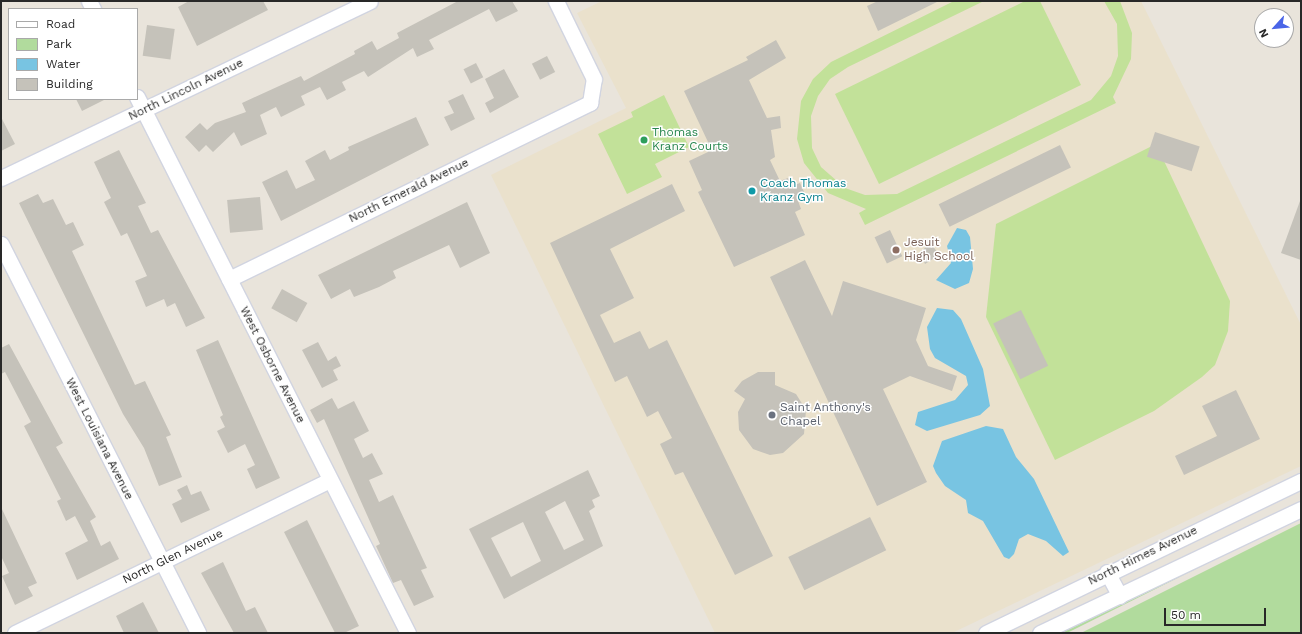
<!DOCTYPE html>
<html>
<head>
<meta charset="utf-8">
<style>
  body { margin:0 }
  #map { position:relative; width:1302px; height:634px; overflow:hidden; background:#e9e4db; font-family:"Work Sans",sans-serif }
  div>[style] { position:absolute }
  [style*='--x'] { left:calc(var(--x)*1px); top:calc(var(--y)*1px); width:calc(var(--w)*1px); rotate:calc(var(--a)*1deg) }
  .education>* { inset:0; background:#eae1cc }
  .green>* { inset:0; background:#b1db9d }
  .pitch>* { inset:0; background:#c2e199 }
  .water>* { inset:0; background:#78c4e2 }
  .building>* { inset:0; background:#c5c2ba; transform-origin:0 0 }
  .roads { filter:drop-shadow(1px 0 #d1d4e0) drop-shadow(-1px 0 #d1d4e0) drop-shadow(0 1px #d1d4e0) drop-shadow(0 -1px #d1d4e0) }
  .minor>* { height:15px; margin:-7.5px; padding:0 7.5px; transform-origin:7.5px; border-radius:7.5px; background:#fff }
  .dots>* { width:11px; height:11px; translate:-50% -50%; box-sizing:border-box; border:2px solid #fff; border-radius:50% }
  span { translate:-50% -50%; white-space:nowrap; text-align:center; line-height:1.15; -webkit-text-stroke:3px #fff; paint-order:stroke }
  .street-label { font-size:12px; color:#282828 }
  .leisure-label { font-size:12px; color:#27864d }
  .left { translate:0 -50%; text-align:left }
  .culture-label { font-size:12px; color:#0d838f }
  .education-label { font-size:12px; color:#785e54 }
  .worship-label { font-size:12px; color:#5b616d }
  .frame { position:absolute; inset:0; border:2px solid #282828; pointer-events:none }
  .legend { position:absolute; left:8px; top:8px; width:130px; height:92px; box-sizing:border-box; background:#fff; border:1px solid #a9a9a9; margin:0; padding:5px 7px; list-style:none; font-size:12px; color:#282828 }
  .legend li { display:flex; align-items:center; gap:8px; height:20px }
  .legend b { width:20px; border:1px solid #a9a9a9 }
  .north { position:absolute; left:1254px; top:8px; width:40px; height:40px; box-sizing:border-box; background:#fff; border:1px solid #a9a9a9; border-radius:50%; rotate:243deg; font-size:11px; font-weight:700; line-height:16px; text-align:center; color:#282828 }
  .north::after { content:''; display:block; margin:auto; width:14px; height:18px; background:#4a65e7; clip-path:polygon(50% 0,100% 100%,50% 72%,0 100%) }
  .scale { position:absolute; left:1164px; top:608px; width:102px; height:18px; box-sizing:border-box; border:2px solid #282828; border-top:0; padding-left:5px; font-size:12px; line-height:14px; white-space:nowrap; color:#282828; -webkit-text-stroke:3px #fff; paint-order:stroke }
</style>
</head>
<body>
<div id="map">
  <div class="education">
    <i style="clip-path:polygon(602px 1px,1141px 1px,1301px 325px,1301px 466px,952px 633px,715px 633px,491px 175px,626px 108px,577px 13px)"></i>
  </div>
  <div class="green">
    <i style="clip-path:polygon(1301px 523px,1301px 633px,1081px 633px)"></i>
    <i style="clip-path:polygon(1250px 542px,1067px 633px,1060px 633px)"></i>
  </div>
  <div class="pitch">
    <i style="clip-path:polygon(954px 1px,984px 1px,848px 67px,830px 79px,818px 96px,811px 116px,812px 148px,821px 167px,845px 188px,865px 195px,897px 194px,1091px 100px,1111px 76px,1118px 56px,1117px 24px,1104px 1px,1120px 1px,1132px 33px,1131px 59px,1113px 97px,1116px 103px,865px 225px,859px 213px,866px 209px,828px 193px,804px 163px,797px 139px,801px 101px,813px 79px,831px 62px)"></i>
    <i style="clip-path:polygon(1025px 1px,1040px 1px,1081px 85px,879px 184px,835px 94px)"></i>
    <i style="clip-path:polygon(664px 95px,689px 147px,655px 164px,662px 177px,627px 194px,598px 134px,633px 117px,631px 112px)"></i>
    <i style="clip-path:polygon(1156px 144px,1230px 301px,1228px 331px,1215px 365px,1202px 377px,1154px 411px,1055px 460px,986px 317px,996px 224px)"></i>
  </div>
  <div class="water">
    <i style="clip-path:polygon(957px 228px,966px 230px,970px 237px,973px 269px,969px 283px,955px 289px,936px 280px,951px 263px,947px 246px)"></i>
    <i style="clip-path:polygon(937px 308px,953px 310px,961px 319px,983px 369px,990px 406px,980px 415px,927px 431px,915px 425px,918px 412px,955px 400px,968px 385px,966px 376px,935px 358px,930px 349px,927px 327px)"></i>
    <i style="clip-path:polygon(986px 426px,1003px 429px,1016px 457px,1034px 479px,1069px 552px,1063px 556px,1046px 541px,1028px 534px,1019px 539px,1014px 554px,1009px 559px,1004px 557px,983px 521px,968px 513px,966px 500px,945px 486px,936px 473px,933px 466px,942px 441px)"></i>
  </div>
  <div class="building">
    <i style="clip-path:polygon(189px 1px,263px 1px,268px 10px,197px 46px,178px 7px)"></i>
    <i style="clip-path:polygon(458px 1px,512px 1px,518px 11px,496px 22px,489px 9px,429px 40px,434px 49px,417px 57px,413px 48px,368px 77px,364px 71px,342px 82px,346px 90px,327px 100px,320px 87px,301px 96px,305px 105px,281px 117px,276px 107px,260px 115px,267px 134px,241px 146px,234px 132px,213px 152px,206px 145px,199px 152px,185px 137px,200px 123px,207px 130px,215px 123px,246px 112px,242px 103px,301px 76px,304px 81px,355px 54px,354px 51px,372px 41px,377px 50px,399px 38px,397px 33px)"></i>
    <i style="clip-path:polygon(878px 1px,939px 1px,878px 31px,867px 6px)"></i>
    <i style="left:147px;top:25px;width:28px;height:31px;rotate:8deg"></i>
    <i style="clip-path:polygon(776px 40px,786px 58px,749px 80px,767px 118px,780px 116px,781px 128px,771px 130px,775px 157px,770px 160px,780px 181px,788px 178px,792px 186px,800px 183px,805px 194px,797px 198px,801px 209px,795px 212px,805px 235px,734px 267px,698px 192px,702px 190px,689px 161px,708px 152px,704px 144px,708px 142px,684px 91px,748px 60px,746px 57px)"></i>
    <i style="left:547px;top:56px;width:18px;height:17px;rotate:63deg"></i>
    <i style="left:476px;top:63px;width:16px;height:14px;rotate:63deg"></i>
    <i style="clip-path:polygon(504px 69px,519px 97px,490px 113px,485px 103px,494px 98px,485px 79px)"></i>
    <i style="clip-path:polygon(463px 94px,475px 119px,451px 131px,444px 117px,454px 113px,448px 101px)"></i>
    <i style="clip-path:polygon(76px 99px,106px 99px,82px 111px)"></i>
    <i style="clip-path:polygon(1px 117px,15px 144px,1px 151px)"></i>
    <i style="clip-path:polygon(416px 117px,429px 145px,281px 221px,262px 182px,287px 170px,296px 189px,315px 180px,305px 161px,325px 150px,330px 160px,349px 150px,348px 147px)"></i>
    <i style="left:1155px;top:132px;width:47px;height:26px;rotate:18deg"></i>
    <i style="left:1060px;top:145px;width:25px;height:135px;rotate:64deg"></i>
    <i style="clip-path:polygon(119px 150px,146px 203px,138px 206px,151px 233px,158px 230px,205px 318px,186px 327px,175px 303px,167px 307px,164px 299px,146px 307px,135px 281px,147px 276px,127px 233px,121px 236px,104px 202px,111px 198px,94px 162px)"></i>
    <i style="clip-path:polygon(672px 184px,685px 211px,610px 249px,634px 298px,600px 315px,614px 343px,640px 331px,649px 349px,667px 340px,773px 556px,735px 575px,683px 472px,675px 475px,660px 444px,672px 438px,658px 411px,647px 417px,627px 376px,615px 382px,550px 243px)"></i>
    <i style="clip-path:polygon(38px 194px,43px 203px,53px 199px,66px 225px,73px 222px,84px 245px,72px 251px,135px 385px,145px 381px,171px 435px,166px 437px,182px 477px,159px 486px,144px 448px,123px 414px,19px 203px)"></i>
    <i style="left:260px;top:197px;width:33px;height:33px;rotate:85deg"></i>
    <i style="clip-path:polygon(1300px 201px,1301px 202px,1301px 260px,1281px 253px)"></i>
    <i style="clip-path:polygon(467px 202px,490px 253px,460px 268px,449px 245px,393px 271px,396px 278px,379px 287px,354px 297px,350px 289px,331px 299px,318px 275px)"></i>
    <i style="left:890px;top:230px;width:29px;height:17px;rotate:65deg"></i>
    <i style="clip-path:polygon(931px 243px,939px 255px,925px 264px,920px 252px)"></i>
    <i style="clip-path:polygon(805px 260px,832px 316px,843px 281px,926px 308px,916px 340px,928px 366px,957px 376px,952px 391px,910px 376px,883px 389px,927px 482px,877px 506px,770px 277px)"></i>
    <i style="left:282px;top:289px;width:29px;height:22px;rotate:29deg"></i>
    <i style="left:1021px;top:310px;width:62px;height:31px;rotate:64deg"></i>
    <i style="clip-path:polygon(218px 340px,280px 478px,256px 489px,247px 469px,255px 465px,245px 444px,228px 453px,217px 431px,225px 427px,220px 417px,223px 415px,196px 350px)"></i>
    <i style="clip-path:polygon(318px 342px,328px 361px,336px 356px,341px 366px,333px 370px,338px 380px,322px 388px,302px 350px)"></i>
    <i style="clip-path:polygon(9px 344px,63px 443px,56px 447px,96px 517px,90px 521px,101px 546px,110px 541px,119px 559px,77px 580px,65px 553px,88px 541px,75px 516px,66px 521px,57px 501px,61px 499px,24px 426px,31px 422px,5px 372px,1px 374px,1px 348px)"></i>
    <i style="clip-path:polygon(758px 372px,775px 372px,775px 385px,796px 394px,806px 410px,804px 434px,783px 453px,770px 455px,753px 449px,739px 430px,738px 412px,745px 399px,734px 391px,742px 381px)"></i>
    <i style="clip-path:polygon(1236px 390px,1260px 439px,1184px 475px,1175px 456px,1217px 436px,1202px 406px)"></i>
    <i style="clip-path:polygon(332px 398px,338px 409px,354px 401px,369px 431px,354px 439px,363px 458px,372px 453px,383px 474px,369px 480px,379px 502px,393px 495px,427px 568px,421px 570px,434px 597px,414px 606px,401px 580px,393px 583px,376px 546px,380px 544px,324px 419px,317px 423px,310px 410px)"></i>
    <i style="clip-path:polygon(evenodd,588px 470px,600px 496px,592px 500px,595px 507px,589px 511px,603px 546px,504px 599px,469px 529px,588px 470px,565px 501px,584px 540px,564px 550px,545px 512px,565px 501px,588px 470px,523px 522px,541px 561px,511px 577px,491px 538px,523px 522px)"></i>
    <i style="clip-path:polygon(187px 485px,191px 495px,201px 491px,210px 510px,181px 523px,172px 504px,182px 499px,177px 490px)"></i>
    <i style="clip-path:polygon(1px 507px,37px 583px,28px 587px,33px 596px,15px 605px,2px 576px,9px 573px,1px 556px)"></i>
    <i style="left:870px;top:517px;width:37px;height:91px;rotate:64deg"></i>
    <i style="clip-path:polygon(307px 520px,359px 626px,344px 633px,335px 633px,284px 532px)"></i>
    <i style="clip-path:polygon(223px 562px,246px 611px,255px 607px,268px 633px,234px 633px,201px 573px)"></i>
    <i style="clip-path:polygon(143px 602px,159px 633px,124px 633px,116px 616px)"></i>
  </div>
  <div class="roads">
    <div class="minor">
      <i style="--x:89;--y:1;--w:9;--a:63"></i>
      <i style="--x:137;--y:97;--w:601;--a:63.18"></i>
      <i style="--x:1;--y:178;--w:409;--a:-25.6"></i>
      <i style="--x:1;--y:244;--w:436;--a:63.1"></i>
      <i style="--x:229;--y:279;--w:402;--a:-26"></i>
      <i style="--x:590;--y:103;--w:24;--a:-81"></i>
      <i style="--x:594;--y:79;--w:87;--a:-116"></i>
      <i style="--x:1107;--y:572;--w:27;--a:62"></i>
      <i style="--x:15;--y:633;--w:350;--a:-25.9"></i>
      <i style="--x:986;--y:633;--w:350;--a:-25.8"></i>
      <i style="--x:1040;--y:633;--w:289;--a:-25.4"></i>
    </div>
  </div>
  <div class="dots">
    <i style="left:644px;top:140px;background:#2e9e5b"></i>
    <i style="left:752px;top:191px;background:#0f9aa8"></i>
    <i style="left:896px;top:250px;background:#8d6e63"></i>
    <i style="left:772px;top:415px;background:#6b7280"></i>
  </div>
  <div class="street-label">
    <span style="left:186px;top:90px;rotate:-26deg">North Lincoln Avenue</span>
    <span style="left:409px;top:191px;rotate:-26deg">North Emerald Avenue</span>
    <span style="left:272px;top:365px;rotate:63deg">West Osborne Avenue</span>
    <span style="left:99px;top:439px;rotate:63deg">West Louisiana Avenue</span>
    <span style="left:1143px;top:556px;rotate:-26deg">North Himes Avenue</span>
    <span style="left:173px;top:557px;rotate:-26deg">North Glen Avenue</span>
  </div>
  <div class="leisure-label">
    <span class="left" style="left:652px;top:140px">Thomas<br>Kranz Courts</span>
  </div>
  <div class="culture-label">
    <span class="left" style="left:760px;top:191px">Coach Thomas<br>Kranz Gym</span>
  </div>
  <div class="education-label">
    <span class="left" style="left:904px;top:250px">Jesuit<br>High School</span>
  </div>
  <div class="worship-label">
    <span class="left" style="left:780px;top:415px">Saint Anthony's<br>Chapel</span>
  </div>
  <div class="frame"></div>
  <ul class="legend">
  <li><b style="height:5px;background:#fff"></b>Road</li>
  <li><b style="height:11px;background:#b1db9d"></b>Park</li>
  <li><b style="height:11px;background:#78c4e2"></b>Water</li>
  <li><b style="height:11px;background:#c5c2ba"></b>Building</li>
  </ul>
  <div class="north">N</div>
  <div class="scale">50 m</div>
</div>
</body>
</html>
